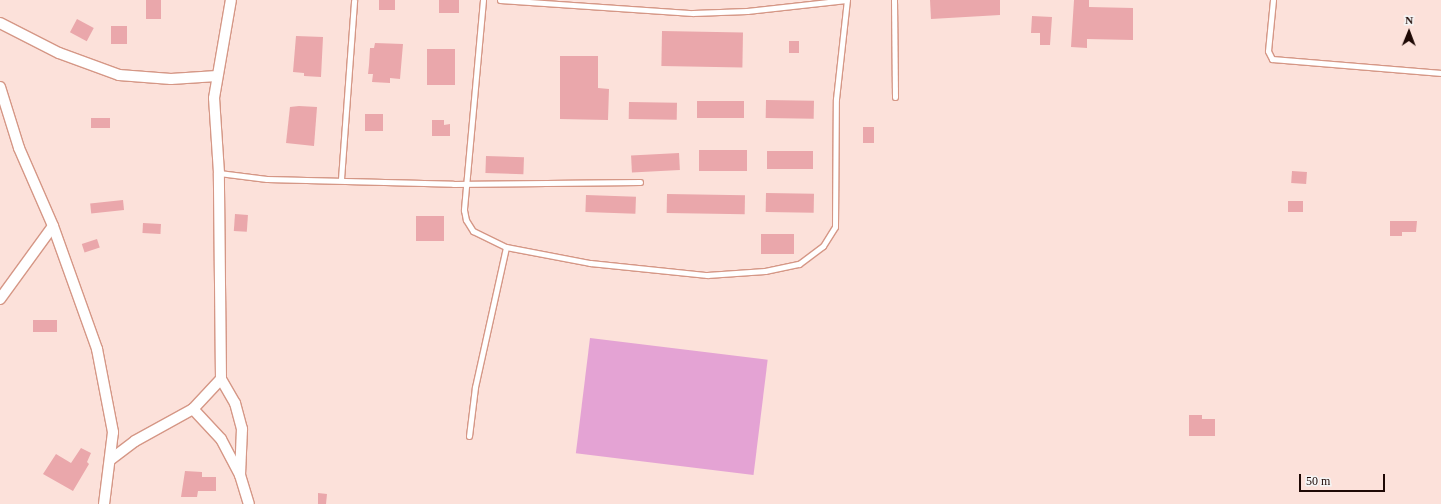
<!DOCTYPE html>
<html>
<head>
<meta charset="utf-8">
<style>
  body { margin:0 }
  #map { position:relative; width:1441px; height:504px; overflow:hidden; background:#fce1da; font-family:Georgia,serif }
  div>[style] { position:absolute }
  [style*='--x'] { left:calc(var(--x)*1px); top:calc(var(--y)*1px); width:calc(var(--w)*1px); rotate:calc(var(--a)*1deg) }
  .green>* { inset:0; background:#e4a3d4; transform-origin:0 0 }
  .building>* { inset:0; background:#eaa7ab; transform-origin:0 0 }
  .roads { filter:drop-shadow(1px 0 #d59786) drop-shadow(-1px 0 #d59786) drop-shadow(0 1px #d59786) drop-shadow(0 -1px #d59786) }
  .service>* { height:5px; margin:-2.5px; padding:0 2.5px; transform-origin:2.5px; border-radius:2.5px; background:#fff }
  .minor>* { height:10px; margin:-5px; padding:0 5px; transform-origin:5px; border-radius:5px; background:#fff }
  span { translate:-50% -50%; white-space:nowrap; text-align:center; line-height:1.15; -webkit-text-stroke:3px #f5f5f5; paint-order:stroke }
  .north { position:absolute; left:1389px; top:12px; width:40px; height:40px; -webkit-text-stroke:3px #f5f5f5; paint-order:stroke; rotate:1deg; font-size:11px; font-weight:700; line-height:16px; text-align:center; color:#1e0804 }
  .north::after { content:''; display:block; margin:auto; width:14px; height:18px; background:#1e0804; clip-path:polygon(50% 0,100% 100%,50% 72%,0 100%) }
  .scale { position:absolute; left:1299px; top:474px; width:86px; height:18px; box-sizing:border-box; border:2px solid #1e0804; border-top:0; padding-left:5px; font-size:12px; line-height:14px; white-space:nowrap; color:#1e0804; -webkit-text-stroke:3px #f5f5f5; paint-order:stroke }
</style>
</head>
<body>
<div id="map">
  <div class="green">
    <i style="left:590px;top:338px;width:179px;height:116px;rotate:7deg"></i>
  </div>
  <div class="building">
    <i style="left:146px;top:0;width:15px;height:19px"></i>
    <i style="left:379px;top:0;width:16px;height:10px"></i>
    <i style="left:439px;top:0;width:20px;height:13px"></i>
    <i style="clip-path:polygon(930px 0,1000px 0,1000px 15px,931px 19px)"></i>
    <i style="clip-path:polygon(1074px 0,1089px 0,1089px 7px,1133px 8px,1133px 40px,1087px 39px,1087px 48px,1071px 47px)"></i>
    <i style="clip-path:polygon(1032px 16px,1052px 17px,1050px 45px,1040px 45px,1040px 33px,1031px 33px)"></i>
    <i style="left:77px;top:19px;width:19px;height:15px;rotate:28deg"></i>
    <i style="left:111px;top:26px;width:16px;height:18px"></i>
    <i style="left:662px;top:31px;width:81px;height:35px;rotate:1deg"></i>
    <i style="clip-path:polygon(296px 36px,323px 37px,321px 77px,304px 76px,304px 73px,293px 72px)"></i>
    <i style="left:789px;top:41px;width:10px;height:12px"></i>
    <i style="clip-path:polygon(375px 43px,403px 44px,400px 79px,390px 78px,390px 83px,372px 82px,373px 74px,368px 74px,369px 65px,370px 48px,374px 48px)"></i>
    <i style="left:427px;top:49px;width:28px;height:36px"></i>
    <i style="clip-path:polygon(560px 56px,598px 56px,598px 88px,609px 89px,608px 120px,560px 119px)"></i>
    <i style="left:766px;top:100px;width:48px;height:18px;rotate:1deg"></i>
    <i style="left:697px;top:101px;width:47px;height:17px"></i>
    <i style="left:629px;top:102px;width:48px;height:17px;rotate:1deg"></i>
    <i style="clip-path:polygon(299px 106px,317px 107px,314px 146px,286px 143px,290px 107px)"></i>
    <i style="left:365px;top:114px;width:18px;height:17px"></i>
    <i style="left:91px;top:118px;width:19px;height:10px"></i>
    <i style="clip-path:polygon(432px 120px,444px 120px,444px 125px,450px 124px,450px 136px,432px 136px)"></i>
    <i style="left:863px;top:127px;width:11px;height:16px"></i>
    <i style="left:699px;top:150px;width:48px;height:21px"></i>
    <i style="left:767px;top:151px;width:46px;height:18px"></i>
    <i style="left:679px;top:153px;width:17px;height:48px;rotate:87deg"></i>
    <i style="left:486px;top:156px;width:38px;height:17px;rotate:2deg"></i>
    <i style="left:1292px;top:171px;width:15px;height:12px;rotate:4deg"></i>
    <i style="left:766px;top:193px;width:48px;height:19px;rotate:1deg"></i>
    <i style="left:667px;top:194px;width:78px;height:19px;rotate:1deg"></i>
    <i style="left:586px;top:195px;width:50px;height:17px;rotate:2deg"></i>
    <i style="left:123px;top:200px;width:10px;height:33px;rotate:84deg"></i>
    <i style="left:1303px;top:201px;width:11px;height:15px;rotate:90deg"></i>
    <i style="left:235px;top:214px;width:13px;height:17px;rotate:4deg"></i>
    <i style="left:416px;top:216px;width:28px;height:25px"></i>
    <i style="clip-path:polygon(1390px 221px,1417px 221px,1416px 232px,1402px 232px,1402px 236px,1390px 236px)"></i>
    <i style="left:143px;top:223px;width:18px;height:10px;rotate:3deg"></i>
    <i style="left:761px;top:234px;width:33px;height:20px"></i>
    <i style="left:97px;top:239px;width:9px;height:16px;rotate:72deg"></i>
    <i style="left:57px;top:320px;width:12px;height:24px;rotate:90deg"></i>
    <i style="clip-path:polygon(1189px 415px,1202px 415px,1202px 419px,1215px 419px,1215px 436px,1189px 436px)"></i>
    <i style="clip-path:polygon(81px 448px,91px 453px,87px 462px,89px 464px,73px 491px,43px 474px,56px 454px,71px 463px)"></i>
    <i style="clip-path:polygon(185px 471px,202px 472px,202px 477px,216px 477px,216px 491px,198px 491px,197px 497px,181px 497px)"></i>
    <i style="clip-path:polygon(318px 493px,327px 494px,326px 504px,318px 504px)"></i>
  </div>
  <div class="roads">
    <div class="service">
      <i style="--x:483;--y:0;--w:211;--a:95.2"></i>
      <i style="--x:464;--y:210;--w:10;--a:79"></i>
      <i style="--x:466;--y:220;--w:13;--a:58"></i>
      <i style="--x:473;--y:231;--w:37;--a:26"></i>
      <i style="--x:506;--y:247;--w:86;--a:10.8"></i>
      <i style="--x:590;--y:263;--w:118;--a:5.9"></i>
      <i style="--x:707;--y:275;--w:58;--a:-3.9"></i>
      <i style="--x:765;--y:271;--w:35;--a:-12"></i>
      <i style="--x:799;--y:264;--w:30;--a:-37"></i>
      <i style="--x:823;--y:246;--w:22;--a:-58"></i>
      <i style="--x:835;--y:227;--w:128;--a:-89.6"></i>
      <i style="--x:836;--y:99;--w:100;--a:-83.7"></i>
      <i style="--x:500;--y:0;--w:193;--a:3.9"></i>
      <i style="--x:693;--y:13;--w:54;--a:-2.1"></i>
      <i style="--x:747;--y:11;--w:100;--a:-6.3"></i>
      <i style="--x:894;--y:0;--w:97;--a:89.4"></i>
      <i style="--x:1273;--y:0;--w:51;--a:95.6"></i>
      <i style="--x:1268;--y:51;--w:9;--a:63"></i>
      <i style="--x:1272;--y:59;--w:170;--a:4.7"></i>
      <i style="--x:219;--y:173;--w:48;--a:7.1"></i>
      <i style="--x:267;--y:179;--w:186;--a:1.5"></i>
      <i style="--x:453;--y:184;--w:187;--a:-0.6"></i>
      <i style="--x:341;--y:179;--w:179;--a:-85.8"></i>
      <i style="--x:469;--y:436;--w:49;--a:-83"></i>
      <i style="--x:475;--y:387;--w:143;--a:-77.5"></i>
    </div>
    <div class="minor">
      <i style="--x:0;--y:23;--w:66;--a:27"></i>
      <i style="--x:59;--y:53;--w:64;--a:20.1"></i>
      <i style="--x:119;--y:75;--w:52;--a:4.4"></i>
      <i style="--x:171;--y:79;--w:46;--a:-3.7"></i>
      <i style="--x:0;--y:87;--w:64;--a:72.7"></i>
      <i style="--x:19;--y:148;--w:85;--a:66.4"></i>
      <i style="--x:53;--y:226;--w:131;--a:70.3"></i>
      <i style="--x:97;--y:349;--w:85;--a:79.1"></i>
      <i style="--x:113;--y:432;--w:73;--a:97.1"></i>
      <i style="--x:0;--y:299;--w:90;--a:-54"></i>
      <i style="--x:221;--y:379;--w:28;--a:60"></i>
      <i style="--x:235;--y:403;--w:27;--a:75"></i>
      <i style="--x:242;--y:429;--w:46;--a:92.5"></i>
      <i style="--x:193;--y:409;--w:41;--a:47"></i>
      <i style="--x:221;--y:439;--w:41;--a:62.2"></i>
      <i style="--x:240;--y:475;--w:30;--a:73"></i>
      <i style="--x:110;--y:460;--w:31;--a:-37"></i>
      <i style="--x:135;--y:441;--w:66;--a:-28.9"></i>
      <i style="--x:193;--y:409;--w:41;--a:-47"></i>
      <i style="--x:221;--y:379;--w:206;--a:-90.6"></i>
      <i style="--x:219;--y:173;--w:75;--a:-93.8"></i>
      <i style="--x:214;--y:98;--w:99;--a:-80.2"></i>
    </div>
  </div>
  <div class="north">N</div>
  <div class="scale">50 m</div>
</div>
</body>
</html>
